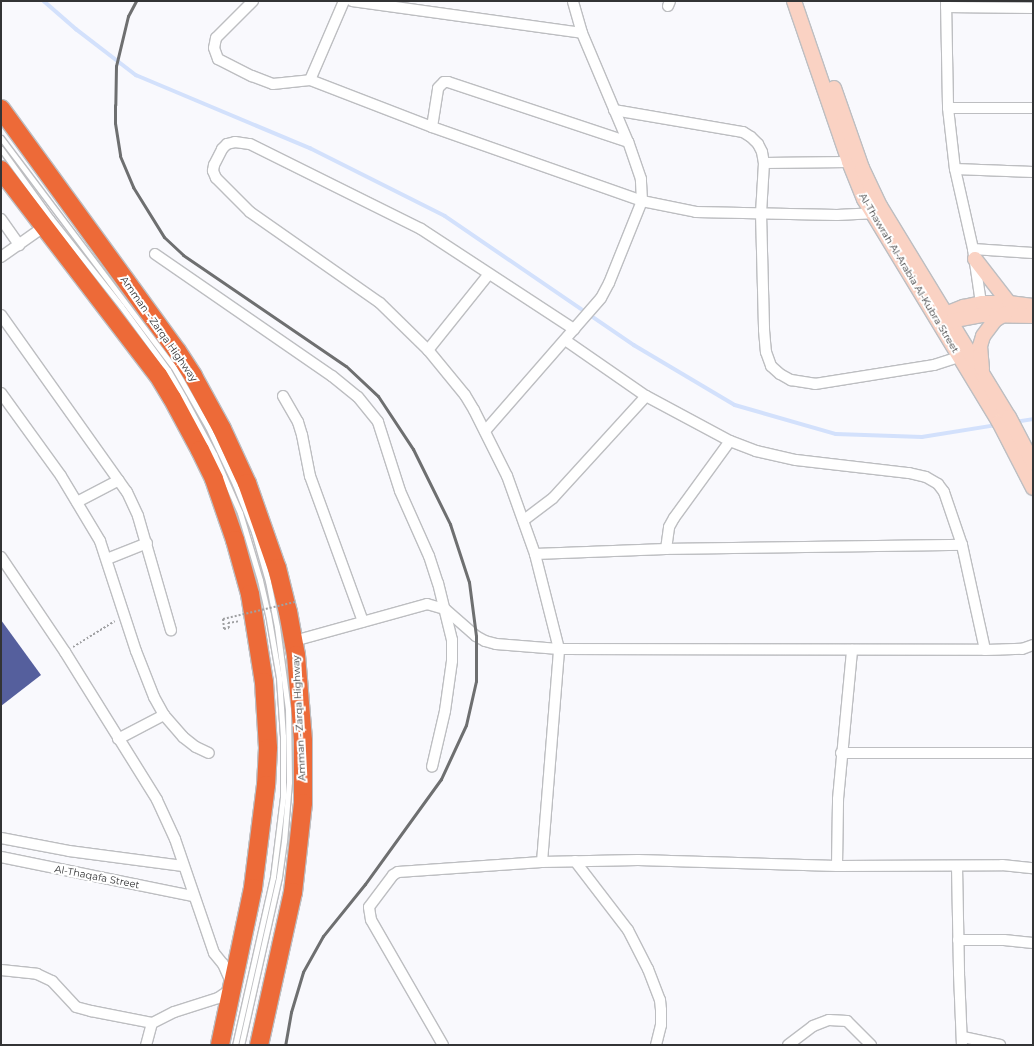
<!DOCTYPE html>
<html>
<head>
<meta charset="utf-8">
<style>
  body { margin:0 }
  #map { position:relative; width:1034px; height:1046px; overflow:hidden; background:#f9f9fd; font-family:Montserrat,sans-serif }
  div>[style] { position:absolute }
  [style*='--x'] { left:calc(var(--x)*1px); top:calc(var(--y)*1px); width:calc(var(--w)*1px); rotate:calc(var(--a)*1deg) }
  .stream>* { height:3.5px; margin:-1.75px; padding:0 1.75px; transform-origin:1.75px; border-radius:1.75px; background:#d3e1fc }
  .building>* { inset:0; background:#555f9d }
  .path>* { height:2px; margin-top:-1px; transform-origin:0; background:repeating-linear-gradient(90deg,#9fa0a2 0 2px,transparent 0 4px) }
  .roads { filter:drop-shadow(1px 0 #bdbec1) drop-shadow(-1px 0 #bdbec1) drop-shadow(0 1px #bdbec1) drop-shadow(0 -1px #bdbec1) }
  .lane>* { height:5px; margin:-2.5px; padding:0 2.5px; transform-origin:2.5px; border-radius:2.5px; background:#fff }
  .street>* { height:10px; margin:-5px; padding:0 5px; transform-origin:5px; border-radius:5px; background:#fff }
  .secondary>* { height:14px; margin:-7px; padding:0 7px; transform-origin:7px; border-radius:7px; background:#fad2c3 }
  .highway>* { height:18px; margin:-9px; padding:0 9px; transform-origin:9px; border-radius:9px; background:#ed6a38 }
  .rail>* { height:3px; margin:-1.5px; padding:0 1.5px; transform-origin:1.5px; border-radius:1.5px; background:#6e6f70 }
  .path-bridge>* { height:2px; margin-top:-1px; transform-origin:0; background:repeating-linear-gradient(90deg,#9fa0a2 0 2px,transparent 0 4px) }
  span { translate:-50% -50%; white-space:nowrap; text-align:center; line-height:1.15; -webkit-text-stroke:4px #fff; paint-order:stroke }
  .street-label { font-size:10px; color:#333435 }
  .frame { position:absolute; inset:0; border:2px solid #333435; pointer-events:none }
</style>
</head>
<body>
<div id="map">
  <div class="stream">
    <i style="--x:44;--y:1;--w:43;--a:41.2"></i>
    <i style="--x:76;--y:29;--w:76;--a:37.5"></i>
    <i style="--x:136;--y:75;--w:189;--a:22.8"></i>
    <i style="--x:310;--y:148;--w:151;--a:26.7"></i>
    <i style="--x:445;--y:216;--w:229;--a:34.3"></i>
    <i style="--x:634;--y:345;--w:117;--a:30.7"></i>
    <i style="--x:735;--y:405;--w:105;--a:16"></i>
    <i style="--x:836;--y:434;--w:86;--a:2"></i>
    <i style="--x:922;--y:437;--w:76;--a:-9.1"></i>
    <i style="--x:1015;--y:422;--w:18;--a:-9"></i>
  </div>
  <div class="building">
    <i style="clip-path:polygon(1px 620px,41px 675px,1px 706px)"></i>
  </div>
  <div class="path">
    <i style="--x:223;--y:619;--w:10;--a:84"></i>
    <i style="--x:224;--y:629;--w:5;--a:-11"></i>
    <i style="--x:229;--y:628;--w:5;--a:-101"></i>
    <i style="--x:228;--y:623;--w:12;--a:-9"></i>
    <i style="--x:73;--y:647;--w:49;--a:-31.8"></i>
  </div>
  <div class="roads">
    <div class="lane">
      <i style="--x:1;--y:138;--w:286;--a:53"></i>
      <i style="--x:173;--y:366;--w:70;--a:60.2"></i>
      <i style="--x:208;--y:427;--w:63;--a:64.7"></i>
      <i style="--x:235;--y:484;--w:52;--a:68.4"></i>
      <i style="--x:254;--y:532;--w:51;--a:74.1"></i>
      <i style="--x:268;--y:581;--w:47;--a:78.9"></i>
      <i style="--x:277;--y:627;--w:83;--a:82.4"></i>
      <i style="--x:288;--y:709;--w:73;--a:89.2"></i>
      <i style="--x:289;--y:782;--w:59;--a:94.8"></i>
      <i style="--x:284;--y:841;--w:36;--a:98"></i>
      <i style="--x:279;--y:877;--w:172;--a:102.7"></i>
      <i style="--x:1;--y:149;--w:85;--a:54.1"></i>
      <i style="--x:51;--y:218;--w:112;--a:51.5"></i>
      <i style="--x:121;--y:306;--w:79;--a:53.7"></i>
      <i style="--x:168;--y:370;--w:32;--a:60"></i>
      <i style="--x:184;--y:398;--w:64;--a:61.8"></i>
      <i style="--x:214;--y:454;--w:64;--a:66.2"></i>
      <i style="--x:240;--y:513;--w:70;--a:73.4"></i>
      <i style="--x:260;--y:580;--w:35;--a:77"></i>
      <i style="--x:268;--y:614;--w:65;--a:80.2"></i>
      <i style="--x:279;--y:678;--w:58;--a:86.1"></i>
      <i style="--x:283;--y:736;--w:61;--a:90"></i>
      <i style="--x:283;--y:797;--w:81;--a:97.1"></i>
      <i style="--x:273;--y:877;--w:172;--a:102.7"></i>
    </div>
    <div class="street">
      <i style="--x:253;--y:1;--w:52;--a:135"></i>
      <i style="--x:216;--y:38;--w:10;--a:101"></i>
      <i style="--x:214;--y:48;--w:12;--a:70"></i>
      <i style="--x:218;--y:59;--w:38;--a:27"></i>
      <i style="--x:252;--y:76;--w:22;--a:21"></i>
      <i style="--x:273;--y:84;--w:37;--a:-6"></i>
      <i style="--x:344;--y:1;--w:86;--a:113.3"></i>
      <i style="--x:310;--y:80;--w:131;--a:21.1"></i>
      <i style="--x:432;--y:127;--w:223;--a:19.4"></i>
      <i style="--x:642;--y:201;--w:55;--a:11.5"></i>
      <i style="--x:696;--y:212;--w:141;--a:1.2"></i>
      <i style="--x:837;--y:215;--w:35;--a:-3"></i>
      <i style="--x:352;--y:1;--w:232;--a:7.9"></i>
      <i style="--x:946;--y:1;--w:107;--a:88.9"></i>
      <i style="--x:948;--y:108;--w:61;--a:83.5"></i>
      <i style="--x:955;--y:169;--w:82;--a:77.3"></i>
      <i style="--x:973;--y:249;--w:62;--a:81.6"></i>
      <i style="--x:668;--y:6;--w:5;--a:-68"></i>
      <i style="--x:946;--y:7;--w:87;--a:0.7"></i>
      <i style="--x:948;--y:108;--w:85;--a:0"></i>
      <i style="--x:614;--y:110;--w:131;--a:9.7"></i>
      <i style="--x:743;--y:132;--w:9;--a:32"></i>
      <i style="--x:751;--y:137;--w:10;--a:45"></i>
      <i style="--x:758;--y:144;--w:9;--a:63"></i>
      <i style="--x:762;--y:152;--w:11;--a:80"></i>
      <i style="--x:764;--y:163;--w:50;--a:93.4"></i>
      <i style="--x:761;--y:213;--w:117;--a:88.5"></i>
      <i style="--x:764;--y:330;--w:22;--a:85"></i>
      <i style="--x:766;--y:352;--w:15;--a:70"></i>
      <i style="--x:771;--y:366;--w:12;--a:42"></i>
      <i style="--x:780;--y:374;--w:13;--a:29"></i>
      <i style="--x:791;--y:380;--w:24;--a:9"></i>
      <i style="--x:815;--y:384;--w:121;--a:-9.1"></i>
      <i style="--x:934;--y:365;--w:26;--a:-18"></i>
      <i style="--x:432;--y:127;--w:39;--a:-81"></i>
      <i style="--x:438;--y:88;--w:8;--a:-45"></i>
      <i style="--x:444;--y:82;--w:4;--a:0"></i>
      <i style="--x:448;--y:82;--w:190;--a:18.4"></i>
      <i style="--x:764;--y:163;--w:85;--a:-0.7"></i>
      <i style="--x:955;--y:169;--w:78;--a:2.2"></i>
      <i style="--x:1;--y:219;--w:32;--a:55"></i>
      <i style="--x:973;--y:249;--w:60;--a:3.8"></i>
      <i style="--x:155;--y:254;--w:215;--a:34.6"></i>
      <i style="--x:332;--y:376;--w:33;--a:39"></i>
      <i style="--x:358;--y:397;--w:32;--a:51"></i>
      <i style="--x:378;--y:422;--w:72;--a:72.3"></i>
      <i style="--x:400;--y:491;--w:71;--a:66"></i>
      <i style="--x:429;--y:556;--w:28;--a:72"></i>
      <i style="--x:438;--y:583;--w:59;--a:76.2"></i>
      <i style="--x:452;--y:640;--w:21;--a:90"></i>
      <i style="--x:452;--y:661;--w:50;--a:98"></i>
      <i style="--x:445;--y:711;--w:57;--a:103.1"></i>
      <i style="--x:1;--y:257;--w:54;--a:-35.2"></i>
      <i style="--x:1;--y:315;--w:217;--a:54.6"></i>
      <i style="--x:127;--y:492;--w:26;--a:65"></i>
      <i style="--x:138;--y:516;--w:119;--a:73.9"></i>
      <i style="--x:565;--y:340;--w:98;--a:34.7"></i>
      <i style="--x:646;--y:396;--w:95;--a:28.2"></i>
      <i style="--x:730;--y:441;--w:28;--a:21"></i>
      <i style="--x:756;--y:451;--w:41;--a:12.7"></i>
      <i style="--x:796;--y:460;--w:114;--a:6.6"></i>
      <i style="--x:909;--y:473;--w:17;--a:13"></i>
      <i style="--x:926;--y:477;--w:14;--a:30"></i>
      <i style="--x:938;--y:484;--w:10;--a:53"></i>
      <i style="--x:944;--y:492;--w:56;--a:71.2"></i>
      <i style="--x:962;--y:545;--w:107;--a:77.6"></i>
      <i style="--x:428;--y:350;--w:96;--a:-51.3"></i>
      <i style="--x:1;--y:393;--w:102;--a:54.1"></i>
      <i style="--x:61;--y:476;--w:76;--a:59"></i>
      <i style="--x:100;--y:541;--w:116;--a:71.9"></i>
      <i style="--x:136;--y:651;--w:49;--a:68.6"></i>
      <i style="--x:154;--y:697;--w:21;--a:61"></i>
      <i style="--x:164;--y:715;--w:29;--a:49"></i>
      <i style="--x:183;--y:737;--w:16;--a:38"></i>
      <i style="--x:196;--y:747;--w:14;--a:25"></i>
      <i style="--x:283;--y:396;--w:30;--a:60"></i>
      <i style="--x:298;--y:422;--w:14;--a:73"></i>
      <i style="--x:302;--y:435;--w:42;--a:79"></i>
      <i style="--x:310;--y:476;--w:155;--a:70"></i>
      <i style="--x:485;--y:431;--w:176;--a:-48.9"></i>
      <i style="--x:601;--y:298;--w:17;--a:-62"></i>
      <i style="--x:609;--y:283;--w:88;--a:-68.1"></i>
      <i style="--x:642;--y:201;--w:22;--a:-93"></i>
      <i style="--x:641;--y:179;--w:39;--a:-109"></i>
      <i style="--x:628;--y:142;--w:118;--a:-112.9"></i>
      <i style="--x:582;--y:33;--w:33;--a:-106"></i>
      <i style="--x:77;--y:502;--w:47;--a:-27.6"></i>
      <i style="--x:524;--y:520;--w:36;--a:-37"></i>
      <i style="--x:553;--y:498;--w:138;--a:-47.6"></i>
      <i style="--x:666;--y:549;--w:22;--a:-82"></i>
      <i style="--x:669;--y:527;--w:10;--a:-61"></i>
      <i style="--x:674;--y:518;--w:95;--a:-54"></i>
      <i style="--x:535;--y:554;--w:131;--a:-2.2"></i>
      <i style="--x:666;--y:549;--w:296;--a:-0.8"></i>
      <i style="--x:1;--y:557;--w:115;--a:56"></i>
      <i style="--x:65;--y:652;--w:174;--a:58.1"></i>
      <i style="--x:157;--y:800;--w:43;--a:65.2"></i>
      <i style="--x:175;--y:839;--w:120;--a:71.1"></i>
      <i style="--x:214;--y:953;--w:14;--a:51"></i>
      <i style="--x:223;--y:964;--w:17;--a:66"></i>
      <i style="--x:230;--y:980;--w:9;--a:84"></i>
      <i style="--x:231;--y:989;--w:16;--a:145"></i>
      <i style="--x:218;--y:998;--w:46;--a:162.3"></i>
      <i style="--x:174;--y:1012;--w:25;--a:153"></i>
      <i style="--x:152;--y:1023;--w:23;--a:105"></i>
      <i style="--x:107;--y:559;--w:43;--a:-21.8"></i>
      <i style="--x:294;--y:641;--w:138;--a:-15.5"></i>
      <i style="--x:427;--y:604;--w:19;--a:16"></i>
      <i style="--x:445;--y:609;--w:41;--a:41.1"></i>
      <i style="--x:476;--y:636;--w:10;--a:29"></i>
      <i style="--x:485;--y:641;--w:11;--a:15"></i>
      <i style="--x:496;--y:644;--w:63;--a:4.5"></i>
      <i style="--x:559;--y:649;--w:426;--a:0.1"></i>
      <i style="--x:985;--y:650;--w:37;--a:-2"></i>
      <i style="--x:1022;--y:649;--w:12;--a:-20"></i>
      <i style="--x:118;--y:739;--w:52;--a:-27.6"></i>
      <i style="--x:841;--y:753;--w:192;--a:0"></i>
      <i style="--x:1;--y:838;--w:69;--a:10.8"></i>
      <i style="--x:69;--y:851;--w:115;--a:7.5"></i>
      <i style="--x:1;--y:857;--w:196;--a:11.5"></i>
      <i style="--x:575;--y:861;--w:87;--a:52.5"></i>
      <i style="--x:628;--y:930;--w:44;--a:62.9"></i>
      <i style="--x:648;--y:969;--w:33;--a:69"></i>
      <i style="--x:660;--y:1000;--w:10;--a:84"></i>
      <i style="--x:661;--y:1010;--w:15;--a:90"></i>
      <i style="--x:661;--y:1025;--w:21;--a:104"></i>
      <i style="--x:542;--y:862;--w:214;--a:-85.4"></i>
      <i style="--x:559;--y:649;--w:98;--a:-104.2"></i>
      <i style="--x:535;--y:554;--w:83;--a:-109.7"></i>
      <i style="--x:507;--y:476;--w:74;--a:-116.6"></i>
      <i style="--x:474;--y:410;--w:17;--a:-121"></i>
      <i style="--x:465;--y:395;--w:58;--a:-129.4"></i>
      <i style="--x:428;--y:350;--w:67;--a:-135.6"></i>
      <i style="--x:380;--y:303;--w:159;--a:-145"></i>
      <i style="--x:250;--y:212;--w:48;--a:-135"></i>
      <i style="--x:216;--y:178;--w:8;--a:-113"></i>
      <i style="--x:213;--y:171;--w:6;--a:-81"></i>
      <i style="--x:214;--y:165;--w:18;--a:-63"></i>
      <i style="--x:222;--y:149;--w:7;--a:-45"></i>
      <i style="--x:227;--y:144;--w:8;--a:-14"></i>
      <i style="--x:235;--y:142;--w:15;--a:8"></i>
      <i style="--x:250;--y:144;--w:191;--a:26.4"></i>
      <i style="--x:421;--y:229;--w:183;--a:33.2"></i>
      <i style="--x:837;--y:866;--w:67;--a:-89.1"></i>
      <i style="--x:838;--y:799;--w:150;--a:-84.6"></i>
      <i style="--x:957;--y:866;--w:108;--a:88.9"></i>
      <i style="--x:959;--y:974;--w:71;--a:87.6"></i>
      <i style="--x:958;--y:940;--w:46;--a:0"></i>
      <i style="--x:1004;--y:940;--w:29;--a:6"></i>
      <i style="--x:1;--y:970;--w:36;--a:6"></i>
      <i style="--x:37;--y:974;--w:17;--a:25"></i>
      <i style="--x:52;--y:981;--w:35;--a:47"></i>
      <i style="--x:76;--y:1007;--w:16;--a:15"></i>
      <i style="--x:91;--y:1011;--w:62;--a:11.1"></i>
      <i style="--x:963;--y:1037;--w:38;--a:12"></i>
      <i style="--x:443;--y:1045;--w:144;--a:-119.9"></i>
      <i style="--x:371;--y:920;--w:13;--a:-99"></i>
      <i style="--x:369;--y:907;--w:40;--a:-53"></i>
      <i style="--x:393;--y:875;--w:6;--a:-31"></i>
      <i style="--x:398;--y:872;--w:144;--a:-4"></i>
      <i style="--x:542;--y:862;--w:96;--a:-1.2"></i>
      <i style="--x:638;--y:860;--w:199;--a:1.7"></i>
      <i style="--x:837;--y:866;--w:165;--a:-0.3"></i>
      <i style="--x:1002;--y:865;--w:31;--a:6"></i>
      <i style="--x:788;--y:1045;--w:31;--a:-37"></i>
      <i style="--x:813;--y:1026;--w:17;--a:-21"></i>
      <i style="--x:829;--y:1020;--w:18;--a:3"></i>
      <i style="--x:847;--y:1021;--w:34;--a:45"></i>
    </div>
    <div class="secondary">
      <i style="--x:794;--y:1;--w:170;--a:71.1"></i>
      <i style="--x:849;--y:162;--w:40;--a:68"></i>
      <i style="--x:864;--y:199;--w:261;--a:58.8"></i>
      <i style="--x:999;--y:422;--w:74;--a:62.7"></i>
      <i style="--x:834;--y:88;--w:85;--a:70.7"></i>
      <i style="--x:862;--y:168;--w:42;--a:64.7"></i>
      <i style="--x:880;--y:206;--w:247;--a:58.6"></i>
      <i style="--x:1009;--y:417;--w:52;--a:62.4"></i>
      <i style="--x:975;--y:259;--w:56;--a:52.3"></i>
      <i style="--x:938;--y:317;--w:27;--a:-22"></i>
      <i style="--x:963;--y:307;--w:19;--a:-12"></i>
      <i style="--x:982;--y:303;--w:27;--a:0"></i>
      <i style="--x:1009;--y:303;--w:24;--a:7"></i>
      <i style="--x:944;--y:327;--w:9;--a:-41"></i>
      <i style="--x:951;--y:321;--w:31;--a:-11"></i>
      <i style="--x:981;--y:315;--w:52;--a:1.1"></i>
      <i style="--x:982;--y:369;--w:23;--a:-95"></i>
      <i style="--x:980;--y:346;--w:10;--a:-73"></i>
      <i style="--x:983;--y:336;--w:20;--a:-53"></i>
      <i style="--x:995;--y:320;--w:12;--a:-31"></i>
    </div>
    <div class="highway">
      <i style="--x:1;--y:109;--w:299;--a:54"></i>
      <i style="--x:177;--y:351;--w:30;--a:57"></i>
      <i style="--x:193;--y:376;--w:60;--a:61.3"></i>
      <i style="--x:222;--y:429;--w:60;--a:65.2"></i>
      <i style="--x:247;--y:483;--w:90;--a:70.6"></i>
      <i style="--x:277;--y:568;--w:45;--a:76"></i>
      <i style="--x:288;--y:612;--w:44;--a:79.5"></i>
      <i style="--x:296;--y:655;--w:86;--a:85.3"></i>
      <i style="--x:303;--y:741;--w:62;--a:90"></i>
      <i style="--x:303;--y:803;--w:90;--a:96.4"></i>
      <i style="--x:293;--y:892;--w:157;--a:102.5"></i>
      <i style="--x:1;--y:170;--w:258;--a:52.6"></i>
      <i style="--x:158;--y:375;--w:27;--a:59"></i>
      <i style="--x:172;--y:398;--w:59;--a:61.7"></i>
      <i style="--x:200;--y:450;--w:32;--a:64"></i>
      <i style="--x:214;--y:479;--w:65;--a:71"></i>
      <i style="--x:235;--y:540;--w:56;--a:74.5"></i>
      <i style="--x:250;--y:594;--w:89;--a:81"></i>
      <i style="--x:264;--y:682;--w:66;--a:86.5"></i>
      <i style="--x:268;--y:748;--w:37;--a:93"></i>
      <i style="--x:266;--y:785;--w:104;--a:97.2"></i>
      <i style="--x:253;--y:888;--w:160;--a:101.9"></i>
    </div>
  </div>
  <div class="rail">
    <i style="--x:136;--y:1;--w:17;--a:118"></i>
    <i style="--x:128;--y:16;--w:51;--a:103.5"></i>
    <i style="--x:116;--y:66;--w:39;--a:91"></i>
    <i style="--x:115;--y:105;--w:18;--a:90"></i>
    <i style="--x:115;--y:123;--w:33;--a:81"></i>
    <i style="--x:120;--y:156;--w:34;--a:67"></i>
    <i style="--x:133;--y:187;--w:59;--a:58.2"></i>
    <i style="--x:164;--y:237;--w:26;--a:43"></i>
    <i style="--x:183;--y:255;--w:197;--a:34.3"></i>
    <i style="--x:346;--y:366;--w:44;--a:43.2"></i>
    <i style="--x:378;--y:396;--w:64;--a:56.6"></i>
    <i style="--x:413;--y:449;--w:84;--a:63.7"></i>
    <i style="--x:450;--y:524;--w:61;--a:71.9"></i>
    <i style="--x:469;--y:582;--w:54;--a:82.6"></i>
    <i style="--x:476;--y:636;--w:45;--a:90"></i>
    <i style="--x:476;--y:681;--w:45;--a:102.8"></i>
    <i style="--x:466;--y:725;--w:60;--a:114.8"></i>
    <i style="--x:441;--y:779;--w:130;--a:125.9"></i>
    <i style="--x:365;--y:884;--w:67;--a:128.9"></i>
    <i style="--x:323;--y:936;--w:41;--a:119.1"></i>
    <i style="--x:303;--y:972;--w:42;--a:106.7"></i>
    <i style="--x:291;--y:1012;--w:34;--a:100"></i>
  </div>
  <div class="path-bridge">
    <i style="--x:223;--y:619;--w:74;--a:-13.3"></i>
  </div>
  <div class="street-label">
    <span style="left:909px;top:273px;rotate:59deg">Al-Thawrah Al-Arabia Al-Kubra Street</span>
    <span style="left:159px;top:329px;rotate:55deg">Amman - Zarqa Highway</span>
    <span style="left:299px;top:718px;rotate:-93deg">Amman - Zarqa Highway</span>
    <span style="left:97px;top:877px;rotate:11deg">Al-Thaqafa Street</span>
  </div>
  <div class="frame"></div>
</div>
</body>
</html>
